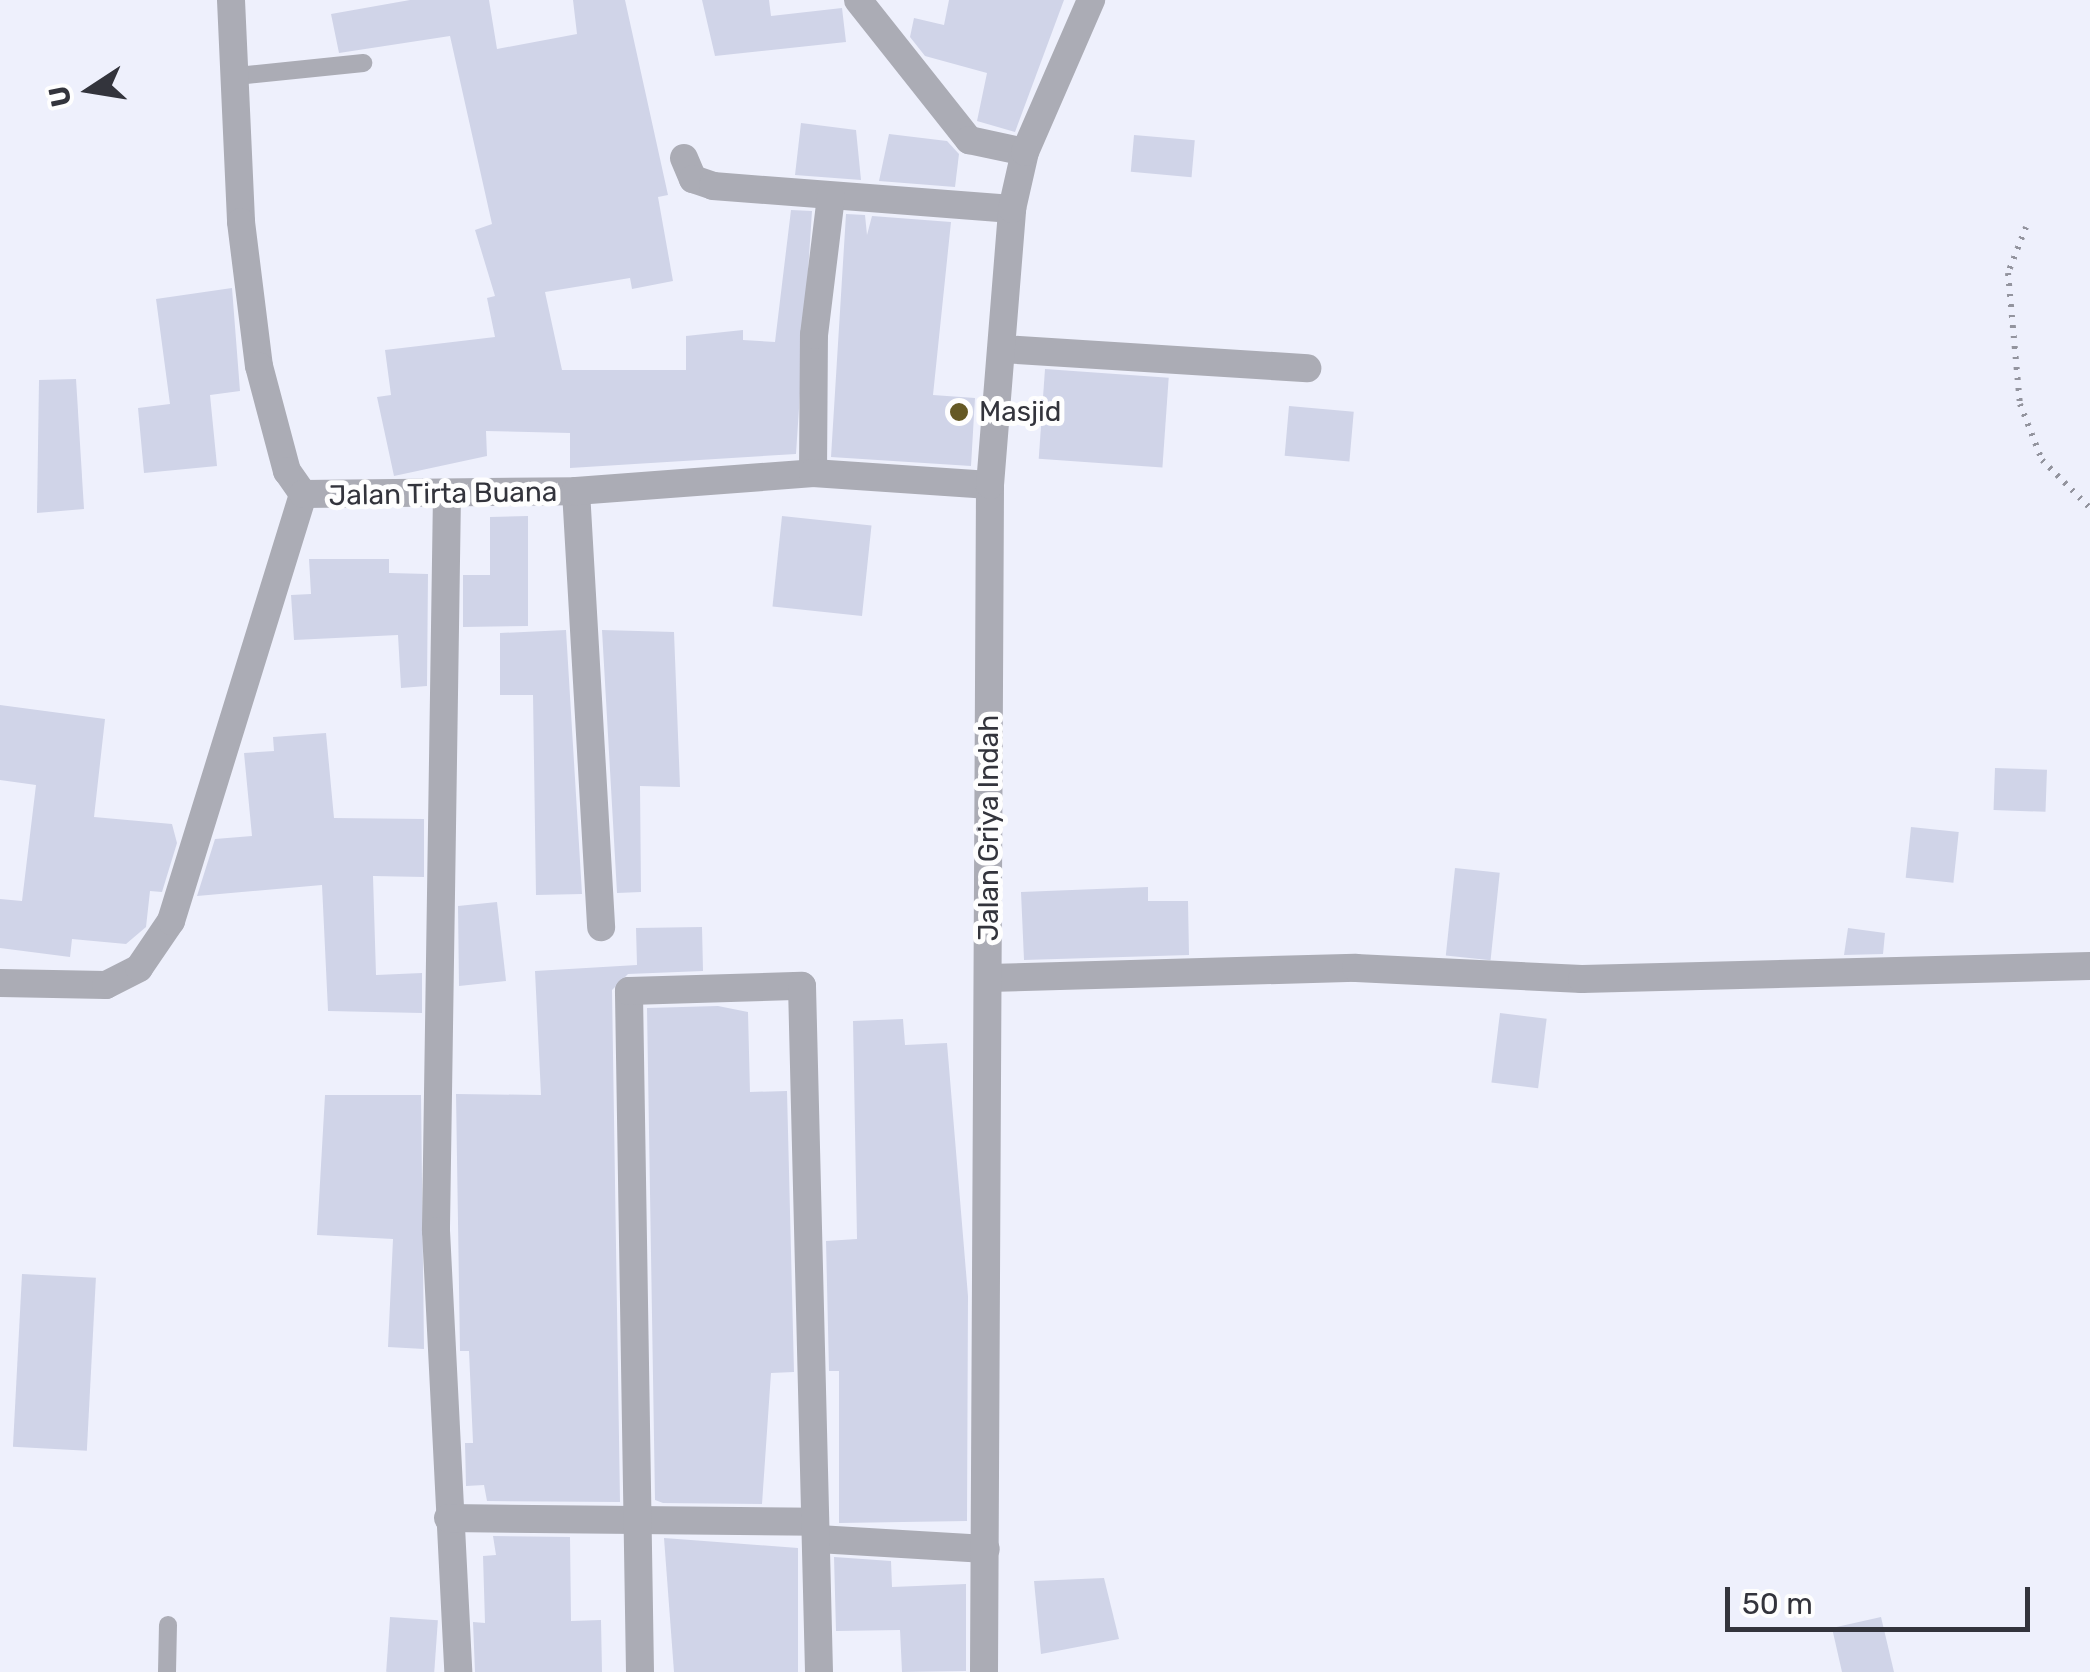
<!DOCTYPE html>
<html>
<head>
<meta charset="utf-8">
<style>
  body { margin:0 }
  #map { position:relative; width:2090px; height:1672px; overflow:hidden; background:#eef0fc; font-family:Rubik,sans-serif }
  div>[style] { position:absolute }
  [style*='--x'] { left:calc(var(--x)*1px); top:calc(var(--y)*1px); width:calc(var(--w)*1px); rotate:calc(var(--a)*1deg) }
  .building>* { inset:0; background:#d0d4e8; transform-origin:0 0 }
  .path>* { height:6px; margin-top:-3px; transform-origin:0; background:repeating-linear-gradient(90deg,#93949e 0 2.5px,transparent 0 10.5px) }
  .service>* { height:18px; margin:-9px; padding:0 9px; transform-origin:9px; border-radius:9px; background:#abacb5 }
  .minor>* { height:28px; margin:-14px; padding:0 14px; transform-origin:14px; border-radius:14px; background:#abacb5 }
  .dots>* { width:28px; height:28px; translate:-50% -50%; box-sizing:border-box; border:5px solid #fefefe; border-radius:50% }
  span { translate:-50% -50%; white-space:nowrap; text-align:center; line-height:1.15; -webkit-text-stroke:10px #fefefe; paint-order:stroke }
  .poi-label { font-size:28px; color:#33343c }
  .left { translate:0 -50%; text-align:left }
  .street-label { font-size:28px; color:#33343c }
  .north { position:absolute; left:40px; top:40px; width:100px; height:100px; -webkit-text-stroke:8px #fefefe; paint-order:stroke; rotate:258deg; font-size:28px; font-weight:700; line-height:40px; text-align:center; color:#33343c }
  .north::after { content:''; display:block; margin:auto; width:35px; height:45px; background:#33343c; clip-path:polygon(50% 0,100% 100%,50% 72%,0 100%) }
  .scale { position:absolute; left:1725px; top:1587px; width:305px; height:45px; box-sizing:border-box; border:5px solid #33343c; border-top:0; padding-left:12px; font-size:30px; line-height:35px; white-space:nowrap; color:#33343c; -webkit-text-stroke:8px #fefefe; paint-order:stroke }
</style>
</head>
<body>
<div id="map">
  <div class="building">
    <i style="clip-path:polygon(410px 0,489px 0,497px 49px,577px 34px,573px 0,625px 0,668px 195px,658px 197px,673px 281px,632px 289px,630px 278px,545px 292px,562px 370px,686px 370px,686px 336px,743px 330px,743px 340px,775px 342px,791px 210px,812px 211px,796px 454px,570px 468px,570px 433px,486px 431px,487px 456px,394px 476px,377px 397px,391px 395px,385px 350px,495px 337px,487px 298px,495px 296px,475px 230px,492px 224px,450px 36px,339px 53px,331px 14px)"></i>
    <i style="clip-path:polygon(702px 0,769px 0,771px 16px,842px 8px,846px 42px,715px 56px)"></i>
    <i style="clip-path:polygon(949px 0,1064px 0,1015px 132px,977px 121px,987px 73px,925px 56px,910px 37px,914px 18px,944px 25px)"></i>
    <i style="clip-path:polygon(801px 123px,856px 130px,861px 180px,795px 175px)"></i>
    <i style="clip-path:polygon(889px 134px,947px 141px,959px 154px,955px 187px,879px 181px)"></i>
    <i style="left:1134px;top:135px;width:61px;height:37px;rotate:5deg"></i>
    <i style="clip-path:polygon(846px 214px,865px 215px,867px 235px,872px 216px,951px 222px,933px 395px,975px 398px,971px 466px,831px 457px)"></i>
    <i style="clip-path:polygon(232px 288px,240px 391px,210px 395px,217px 466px,144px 473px,138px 408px,170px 404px,156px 299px)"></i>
    <i style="left:1045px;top:369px;width:124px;height:90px;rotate:4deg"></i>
    <i style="clip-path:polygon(76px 379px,84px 509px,37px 513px,39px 380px)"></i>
    <i style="left:1289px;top:406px;width:65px;height:50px;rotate:5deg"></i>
    <i style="clip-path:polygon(528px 516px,528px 626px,463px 627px,463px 575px,490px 575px,490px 517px)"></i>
    <i style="left:782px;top:516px;width:90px;height:91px;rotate:6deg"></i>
    <i style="clip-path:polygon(309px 559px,389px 559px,389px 573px,428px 574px,427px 686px,401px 688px,398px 635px,294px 640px,291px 595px,311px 594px)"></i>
    <i style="clip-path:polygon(566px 630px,582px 894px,536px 895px,533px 695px,500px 695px,500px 633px)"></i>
    <i style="clip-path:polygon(602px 630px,674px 632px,680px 787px,640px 786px,641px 892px,617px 893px)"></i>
    <i style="clip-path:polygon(0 705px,105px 719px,94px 817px,172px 824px,177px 843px,162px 892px,150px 891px,146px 927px,126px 944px,72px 939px,70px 957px,0 948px,0 899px,22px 901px,36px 785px,0 780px)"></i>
    <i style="clip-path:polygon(326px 733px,334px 818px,424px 819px,424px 877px,373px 876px,376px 975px,422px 973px,422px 1013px,328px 1011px,322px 885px,197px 896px,215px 839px,252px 836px,244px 753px,274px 751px,273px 737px)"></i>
    <i style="left:1995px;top:768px;width:52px;height:42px;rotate:2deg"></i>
    <i style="left:1911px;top:827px;width:48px;height:51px;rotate:6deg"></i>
    <i style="left:1455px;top:868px;width:45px;height:88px;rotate:6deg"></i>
    <i style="clip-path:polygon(1148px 887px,1148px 901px,1188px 901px,1189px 955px,1024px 960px,1021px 892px)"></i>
    <i style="clip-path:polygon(497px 902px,506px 981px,459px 986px,458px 906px)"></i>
    <i style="clip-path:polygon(702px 927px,703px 971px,628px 974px,612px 990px,620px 1502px,487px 1501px,484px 1485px,466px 1486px,465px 1443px,473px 1443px,469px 1351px,460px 1351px,456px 1094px,541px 1095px,535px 971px,637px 965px,636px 928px)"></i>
    <i style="clip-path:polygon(1848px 928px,1885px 933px,1883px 954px,1844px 955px)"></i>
    <i style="clip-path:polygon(718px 1006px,748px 1012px,750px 1092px,787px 1091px,794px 1372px,771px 1373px,762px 1504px,663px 1503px,655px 1500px,647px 1008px)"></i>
    <i style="left:1500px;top:1013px;width:47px;height:70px;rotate:7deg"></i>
    <i style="clip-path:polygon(903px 1019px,905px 1045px,947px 1043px,968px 1296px,967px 1521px,839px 1523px,839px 1371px,829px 1371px,826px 1241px,857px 1239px,853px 1021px)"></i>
    <i style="clip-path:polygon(325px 1095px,421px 1095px,424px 1349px,388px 1347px,393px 1239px,317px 1235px)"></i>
    <i style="left:22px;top:1274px;width:74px;height:173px;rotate:3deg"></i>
    <i style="clip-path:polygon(493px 1536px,570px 1537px,571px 1621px,601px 1620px,602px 1672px,475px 1672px,473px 1622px,485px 1623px,483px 1556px,496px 1555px)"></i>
    <i style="clip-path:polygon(664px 1538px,798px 1548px,798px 1672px,674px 1672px)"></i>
    <i style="clip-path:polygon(834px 1557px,891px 1561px,892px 1587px,966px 1584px,966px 1671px,902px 1672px,900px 1630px,836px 1631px)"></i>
    <i style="clip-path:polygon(1104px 1578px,1119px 1639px,1041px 1654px,1034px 1581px)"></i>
    <i style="left:390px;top:1617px;width:48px;height:55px;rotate:4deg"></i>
    <i style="clip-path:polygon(1881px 1617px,1894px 1672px,1842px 1672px,1832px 1628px)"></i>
  </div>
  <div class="path">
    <i style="--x:2026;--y:227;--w:49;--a:111.4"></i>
    <i style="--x:2008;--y:273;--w:132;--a:84.8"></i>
    <i style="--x:2020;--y:404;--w:60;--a:68.6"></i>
    <i style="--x:2042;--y:460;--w:68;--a:45"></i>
  </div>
  <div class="service">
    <i style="--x:237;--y:76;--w:127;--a:-5.9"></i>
    <i style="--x:167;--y:1672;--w:47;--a:-88.8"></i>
  </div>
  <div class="minor">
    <i style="--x:231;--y:0;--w:222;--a:87.4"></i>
    <i style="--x:241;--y:222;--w:145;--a:82.9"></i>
    <i style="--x:259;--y:366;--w:109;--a:75.1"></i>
    <i style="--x:287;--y:471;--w:28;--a:55"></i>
    <i style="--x:858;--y:0;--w:179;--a:51.6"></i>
    <i style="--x:969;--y:140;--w:57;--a:12.1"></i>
    <i style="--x:684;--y:158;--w:23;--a:67"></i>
    <i style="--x:693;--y:179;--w:21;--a:19"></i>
    <i style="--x:713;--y:186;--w:300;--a:4.4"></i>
    <i style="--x:1002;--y:349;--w:306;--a:3.6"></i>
    <i style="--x:813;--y:473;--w:138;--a:-89.6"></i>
    <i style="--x:814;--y:335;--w:140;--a:-83"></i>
    <i style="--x:576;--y:491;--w:437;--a:86.7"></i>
    <i style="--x:447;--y:494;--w:737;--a:90.86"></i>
    <i style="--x:436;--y:1231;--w:442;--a:87.1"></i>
    <i style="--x:988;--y:978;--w:368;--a:-1.6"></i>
    <i style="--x:1356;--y:968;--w:226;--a:2.8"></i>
    <i style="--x:1582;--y:979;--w:508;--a:-1.47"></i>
    <i style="--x:0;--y:983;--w:106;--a:1.1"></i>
    <i style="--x:106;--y:985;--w:37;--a:-27"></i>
    <i style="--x:139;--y:968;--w:57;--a:-55.8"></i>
    <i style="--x:171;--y:921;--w:447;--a:-72.8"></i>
    <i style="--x:303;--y:494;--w:273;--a:-0.6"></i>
    <i style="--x:576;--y:491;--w:238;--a:-4.3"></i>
    <i style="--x:813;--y:473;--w:177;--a:3.9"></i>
    <i style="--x:448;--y:1518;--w:367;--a:0.6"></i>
    <i style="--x:818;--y:1539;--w:168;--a:3.4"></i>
    <i style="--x:640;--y:1672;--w:681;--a:-90.93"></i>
    <i style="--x:629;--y:991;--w:173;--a:-1.7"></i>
    <i style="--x:802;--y:986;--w:686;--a:88.58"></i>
    <i style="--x:984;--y:1672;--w:1187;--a:-89.71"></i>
    <i style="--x:990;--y:485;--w:277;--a:-85.4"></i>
    <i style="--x:1012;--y:209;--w:58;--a:-77.2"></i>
    <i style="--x:1025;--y:152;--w:166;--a:-66.5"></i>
  </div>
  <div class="dots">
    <i style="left:959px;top:412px;background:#655925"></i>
  </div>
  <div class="poi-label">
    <span class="left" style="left:979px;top:412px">Masjid</span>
  </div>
  <div class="street-label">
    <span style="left:443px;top:494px;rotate:-1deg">Jalan Tirta Buana</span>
    <span style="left:989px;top:828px;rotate:-90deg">Jalan Griya Indah</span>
  </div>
  <div class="north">U</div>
  <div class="scale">50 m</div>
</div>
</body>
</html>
